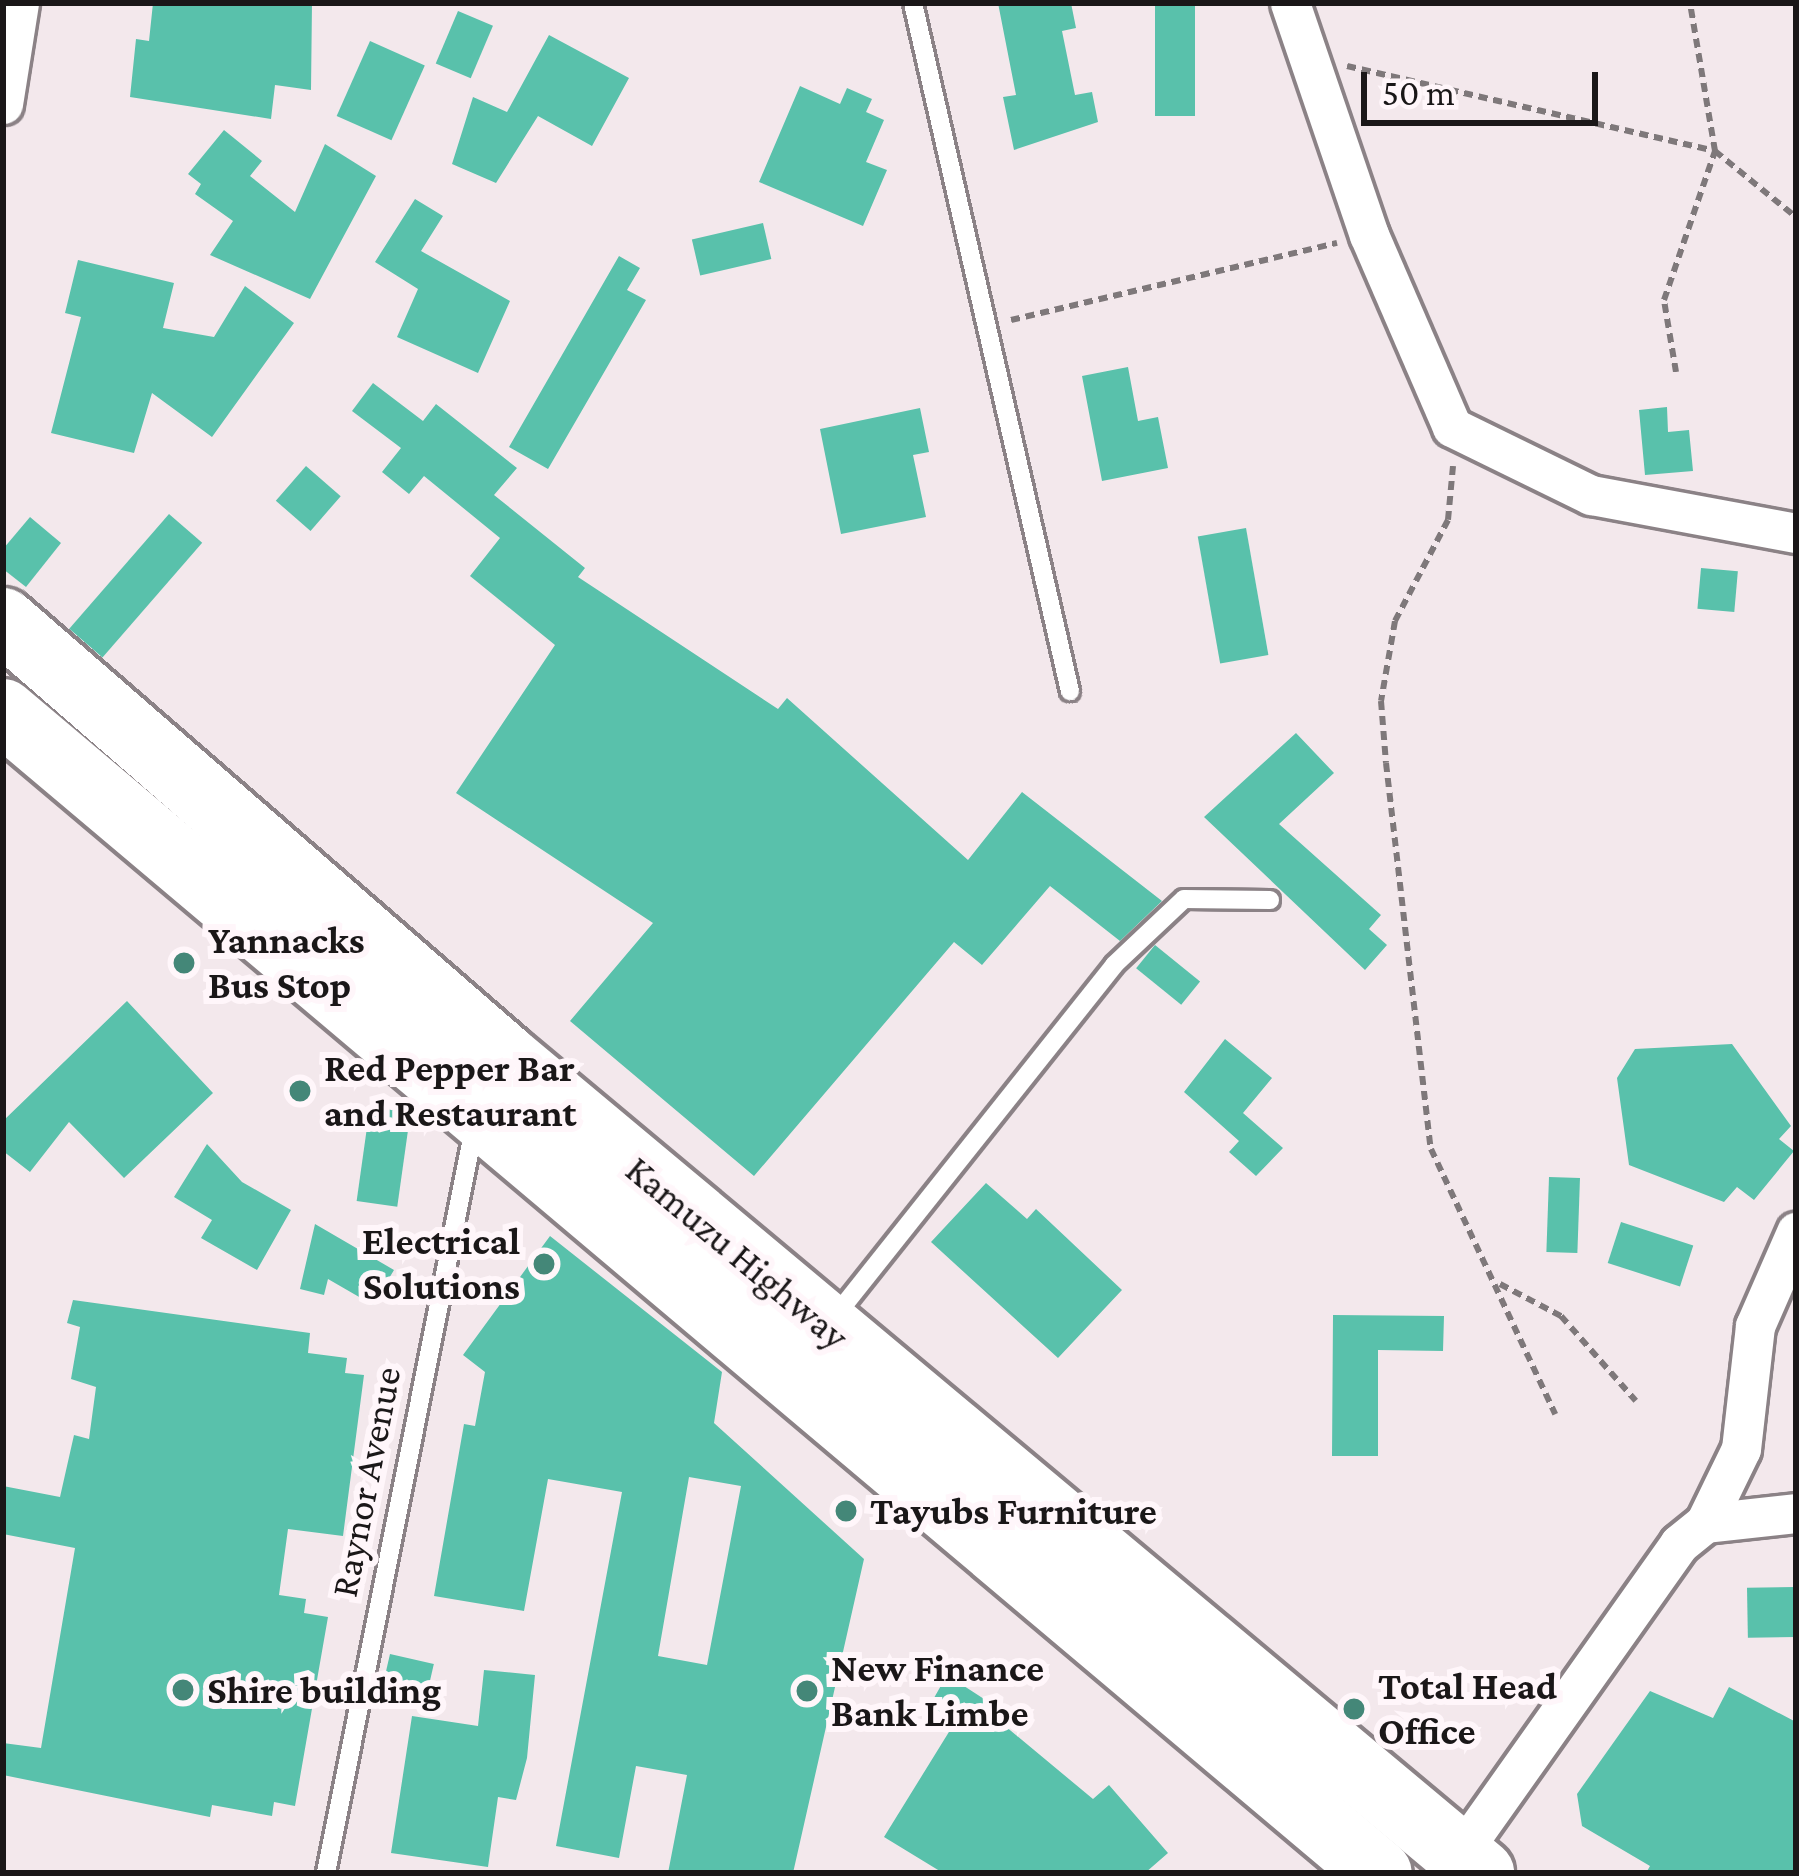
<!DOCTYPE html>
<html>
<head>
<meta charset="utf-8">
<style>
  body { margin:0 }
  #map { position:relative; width:1799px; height:1876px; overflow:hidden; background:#f3e8ec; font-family:"Crimson Pro",serif }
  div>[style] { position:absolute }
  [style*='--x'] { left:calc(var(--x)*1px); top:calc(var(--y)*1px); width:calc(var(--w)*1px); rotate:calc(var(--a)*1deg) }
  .building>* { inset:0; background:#59c1ab; transform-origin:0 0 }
  .path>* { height:6px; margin-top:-3px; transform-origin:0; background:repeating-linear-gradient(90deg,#7e787a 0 9px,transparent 0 15px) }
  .roads { filter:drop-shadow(3px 0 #8b8286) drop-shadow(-3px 0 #8b8286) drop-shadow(0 3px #8b8286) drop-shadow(0 -3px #8b8286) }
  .lane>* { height:18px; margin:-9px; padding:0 9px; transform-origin:9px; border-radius:9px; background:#fff }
  .street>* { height:39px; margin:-19.5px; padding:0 19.5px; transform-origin:19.5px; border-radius:19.5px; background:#fff }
  .highway>* { height:66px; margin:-33px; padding:0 33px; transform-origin:33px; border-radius:33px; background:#fff }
  .dots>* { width:33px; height:33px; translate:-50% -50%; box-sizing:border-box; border:6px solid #fff6fa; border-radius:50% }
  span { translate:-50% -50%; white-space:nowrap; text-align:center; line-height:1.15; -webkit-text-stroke:12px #fff6fa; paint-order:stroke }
  .poi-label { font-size:39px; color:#1a1718; font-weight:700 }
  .left { translate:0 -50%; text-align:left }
  .right { translate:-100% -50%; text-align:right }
  .street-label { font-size:39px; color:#1a1718 }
  .frame { position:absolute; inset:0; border:6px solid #1a1718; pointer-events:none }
  .scale { position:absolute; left:1361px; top:72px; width:237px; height:54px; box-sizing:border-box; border:6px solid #1a1718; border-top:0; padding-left:15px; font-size:36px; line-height:42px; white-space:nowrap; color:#1a1718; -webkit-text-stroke:9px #fff6fa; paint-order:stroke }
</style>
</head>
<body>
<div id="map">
  <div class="building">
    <i style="clip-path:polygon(153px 3px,312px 3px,311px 90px,275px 85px,271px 119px,130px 97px,136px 39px,149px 41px)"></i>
    <i style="clip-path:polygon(998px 3px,1071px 3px,1076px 28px,1062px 31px,1075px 95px,1092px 92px,1098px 122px,1014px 150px,1003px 97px,1016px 95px)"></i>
    <i style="left:1155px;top:3px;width:40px;height:113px"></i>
    <i style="left:458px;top:11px;width:38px;height:57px;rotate:23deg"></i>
    <i style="clip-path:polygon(549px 35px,629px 78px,592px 146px,538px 116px,496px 183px,452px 164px,473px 97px,507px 112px)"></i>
    <i style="left:370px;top:41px;width:60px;height:82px;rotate:24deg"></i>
    <i style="clip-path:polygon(800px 86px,840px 104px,847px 88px,872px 99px,866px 112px,884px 120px,866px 162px,887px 170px,863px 226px,759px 182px)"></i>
    <i style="clip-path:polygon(224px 130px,262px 161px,250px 176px,295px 212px,325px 144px,376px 176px,310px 299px,210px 255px,233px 221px,195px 194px,201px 184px,188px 174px)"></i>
    <i style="clip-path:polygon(415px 199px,443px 216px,421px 251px,510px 301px,478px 373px,397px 337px,418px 289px,375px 262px)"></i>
    <i style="left:763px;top:223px;width:37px;height:73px;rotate:77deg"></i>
    <i style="clip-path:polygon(619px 256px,640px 268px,627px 290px,646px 300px,548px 469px,509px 447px)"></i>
    <i style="clip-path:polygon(78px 260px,174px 283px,163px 328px,214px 337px,245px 286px,294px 323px,212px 437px,152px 393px,134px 453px,51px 433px,81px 317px,65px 313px)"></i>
    <i style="clip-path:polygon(1128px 367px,1138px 421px,1158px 417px,1168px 468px,1102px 481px,1082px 376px)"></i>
    <i style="clip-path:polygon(373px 383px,423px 421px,436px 404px,517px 468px,494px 495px,585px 568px,578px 577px,778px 709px,787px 698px,968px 860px,1022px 792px,1162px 901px,1120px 941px,1050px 886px,982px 965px,954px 942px,754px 1176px,570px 1021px,653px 923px,456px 793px,555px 645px,470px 576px,500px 538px,424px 476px,409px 494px,382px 472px,401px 448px,352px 411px)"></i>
    <i style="clip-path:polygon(1667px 407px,1668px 432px,1689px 430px,1693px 471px,1645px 475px,1639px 410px)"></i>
    <i style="clip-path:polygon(920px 408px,929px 452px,913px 455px,926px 517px,841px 534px,820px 429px)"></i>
    <i style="left:306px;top:466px;width:46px;height:46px;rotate:41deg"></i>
    <i style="left:169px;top:514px;width:44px;height:152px;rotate:41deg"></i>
    <i style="clip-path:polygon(30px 517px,61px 543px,26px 587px,3px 569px,3px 549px)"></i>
    <i style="left:1246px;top:528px;width:129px;height:49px;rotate:80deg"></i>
    <i style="left:1701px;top:568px;width:37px;height:41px;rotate:5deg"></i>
    <i style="clip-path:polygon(1296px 733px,1334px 773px,1279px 824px,1381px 915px,1369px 929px,1387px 945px,1365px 970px,1204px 817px)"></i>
    <i style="left:1155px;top:945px;width:58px;height:30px;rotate:39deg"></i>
    <i style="clip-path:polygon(127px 1001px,213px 1093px,124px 1178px,69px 1122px,30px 1172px,3px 1151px,3px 1121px)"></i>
    <i style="clip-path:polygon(1225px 1039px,1272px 1078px,1243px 1113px,1283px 1148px,1256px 1176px,1229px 1152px,1239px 1141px,1184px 1092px)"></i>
    <i style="clip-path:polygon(1732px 1044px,1791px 1126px,1779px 1139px,1794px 1151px,1754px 1200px,1737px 1187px,1724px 1202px,1629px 1165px,1617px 1078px,1635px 1049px)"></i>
    <i style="left:370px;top:1106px;width:41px;height:96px;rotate:8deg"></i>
    <i style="clip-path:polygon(207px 1144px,242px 1182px,291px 1210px,257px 1270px,201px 1238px,212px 1220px,174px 1197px)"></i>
    <i style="left:1549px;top:1177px;width:31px;height:75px;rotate:2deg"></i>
    <i style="clip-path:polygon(986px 1183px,1027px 1219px,1036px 1209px,1122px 1290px,1058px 1358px,931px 1242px)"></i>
    <i style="left:1621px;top:1222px;width:76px;height:43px;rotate:18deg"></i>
    <i style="clip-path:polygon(315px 1224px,394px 1270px,373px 1305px,328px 1279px,324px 1295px,300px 1289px)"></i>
    <i style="clip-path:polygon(evenodd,550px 1236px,722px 1372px,714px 1423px,864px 1559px,793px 1873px,668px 1873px,687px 1775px,636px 1766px,619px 1858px,556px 1846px,622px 1492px,548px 1479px,524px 1611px,434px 1596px,464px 1424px,475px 1426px,485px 1372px,463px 1355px,550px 1236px,689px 1477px,741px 1486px,707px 1665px,658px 1656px,689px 1477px)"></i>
    <i style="clip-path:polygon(73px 1300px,310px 1333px,308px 1353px,347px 1358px,345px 1373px,364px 1375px,343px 1536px,288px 1529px,279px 1595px,306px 1599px,304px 1613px,328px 1617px,295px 1806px,274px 1802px,272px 1816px,212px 1805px,210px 1817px,3px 1775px,3px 1743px,41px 1748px,75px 1548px,3px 1534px,3px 1486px,60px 1497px,74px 1435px,89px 1439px,96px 1387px,71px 1379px,80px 1327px,67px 1323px)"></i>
    <i style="clip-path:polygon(1333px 1315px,1444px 1316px,1443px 1351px,1378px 1350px,1378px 1456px,1332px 1456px)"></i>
    <i style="left:1795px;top:1587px;width:50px;height:48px;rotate:89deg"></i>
    <i style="left:390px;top:1654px;width:45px;height:43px;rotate:13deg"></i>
    <i style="clip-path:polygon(484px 1670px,535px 1675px,527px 1758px,516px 1800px,498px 1797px,488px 1867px,391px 1853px,412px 1716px,478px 1726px)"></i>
    <i style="clip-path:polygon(947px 1675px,998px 1708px,993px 1716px,1093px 1799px,1109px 1785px,1168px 1853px,1145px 1873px,943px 1873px,884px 1837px,952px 1727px,926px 1712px)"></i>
    <i style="clip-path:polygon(1729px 1687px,1796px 1722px,1796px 1873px,1646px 1873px,1650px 1866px,1582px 1826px,1577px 1794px,1650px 1691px,1713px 1718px)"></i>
  </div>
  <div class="path">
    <i style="--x:1347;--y:66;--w:378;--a:13"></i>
    <i style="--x:1715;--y:151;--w:104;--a:39.2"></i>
    <i style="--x:1011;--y:320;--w:335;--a:-13.3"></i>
    <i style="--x:1676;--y:372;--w:73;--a:-99.5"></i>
    <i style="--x:1664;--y:300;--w:157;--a:-71.1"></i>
    <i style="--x:1715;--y:151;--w:150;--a:-99.6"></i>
    <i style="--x:1453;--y:466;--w:54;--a:95.3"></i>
    <i style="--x:1448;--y:520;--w:114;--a:117.7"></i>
    <i style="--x:1395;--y:621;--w:81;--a:99.9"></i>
    <i style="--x:1381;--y:701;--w:62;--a:85.4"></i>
    <i style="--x:1386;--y:763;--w:389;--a:83.4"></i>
    <i style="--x:1431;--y:1149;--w:293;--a:64.9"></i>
    <i style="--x:1500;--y:1284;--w:69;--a:27.7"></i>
    <i style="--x:1561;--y:1316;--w:113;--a:48.6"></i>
  </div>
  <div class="roads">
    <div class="lane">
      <i style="--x:913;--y:3;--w:706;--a:77.15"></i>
      <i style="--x:832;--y:1320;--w:453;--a:-51.5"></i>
      <i style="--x:1114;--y:965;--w:96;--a:-43.3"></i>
      <i style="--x:1184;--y:899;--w:86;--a:0.7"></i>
      <i style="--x:326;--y:1873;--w:760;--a:-78.76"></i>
    </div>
    <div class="street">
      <i style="--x:1290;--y:3;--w:245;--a:71.2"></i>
      <i style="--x:1369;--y:235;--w:209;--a:66.6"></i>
      <i style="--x:1452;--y:427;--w:155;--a:26.1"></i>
      <i style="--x:1591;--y:495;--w:208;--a:10.5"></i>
      <i style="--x:3;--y:104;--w:102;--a:-81"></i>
      <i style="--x:1705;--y:1523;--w:82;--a:-64.1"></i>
      <i style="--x:1741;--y:1449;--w:124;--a:-83.5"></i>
      <i style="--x:1755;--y:1326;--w:103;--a:-66.4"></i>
      <i style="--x:1459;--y:1855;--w:381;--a:-54.7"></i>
      <i style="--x:1679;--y:1544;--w:33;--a:-39"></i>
      <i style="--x:1705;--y:1523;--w:92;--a:-6.3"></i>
    </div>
    <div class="highway">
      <i style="--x:3;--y:621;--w:666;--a:40.98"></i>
      <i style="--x:506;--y:1058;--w:1271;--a:39.89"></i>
      <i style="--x:3;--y:712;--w:1800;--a:40.16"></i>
    </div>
  </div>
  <div class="dots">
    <i style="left:184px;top:963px;background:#448778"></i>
    <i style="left:300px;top:1091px;background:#448778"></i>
    <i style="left:544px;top:1264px;background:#448778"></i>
    <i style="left:846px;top:1511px;background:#448778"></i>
    <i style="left:183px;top:1690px;background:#448778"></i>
    <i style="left:807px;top:1691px;background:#448778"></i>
    <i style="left:1354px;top:1709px;background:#448778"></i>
  </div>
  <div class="poi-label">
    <span class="left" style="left:208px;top:963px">Yannacks<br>Bus Stop</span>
    <span class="left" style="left:324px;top:1091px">Red Pepper Bar<br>and Restaurant</span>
    <span class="right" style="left:520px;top:1264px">Electrical<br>Solutions</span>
    <span class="left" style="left:870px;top:1511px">Tayubs Furniture</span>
    <span class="left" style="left:831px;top:1691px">New Finance<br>Bank Limbe</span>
    <span class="left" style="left:1378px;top:1709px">Total Head<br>Office</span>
    <span class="left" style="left:207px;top:1690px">Shire building</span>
  </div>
  <div class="street-label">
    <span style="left:737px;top:1253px;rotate:40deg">Kamuzu Highway</span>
    <span style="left:366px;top:1482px;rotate:-79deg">Raynor Avenue</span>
  </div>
  <div class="frame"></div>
  <div class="scale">50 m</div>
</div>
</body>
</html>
